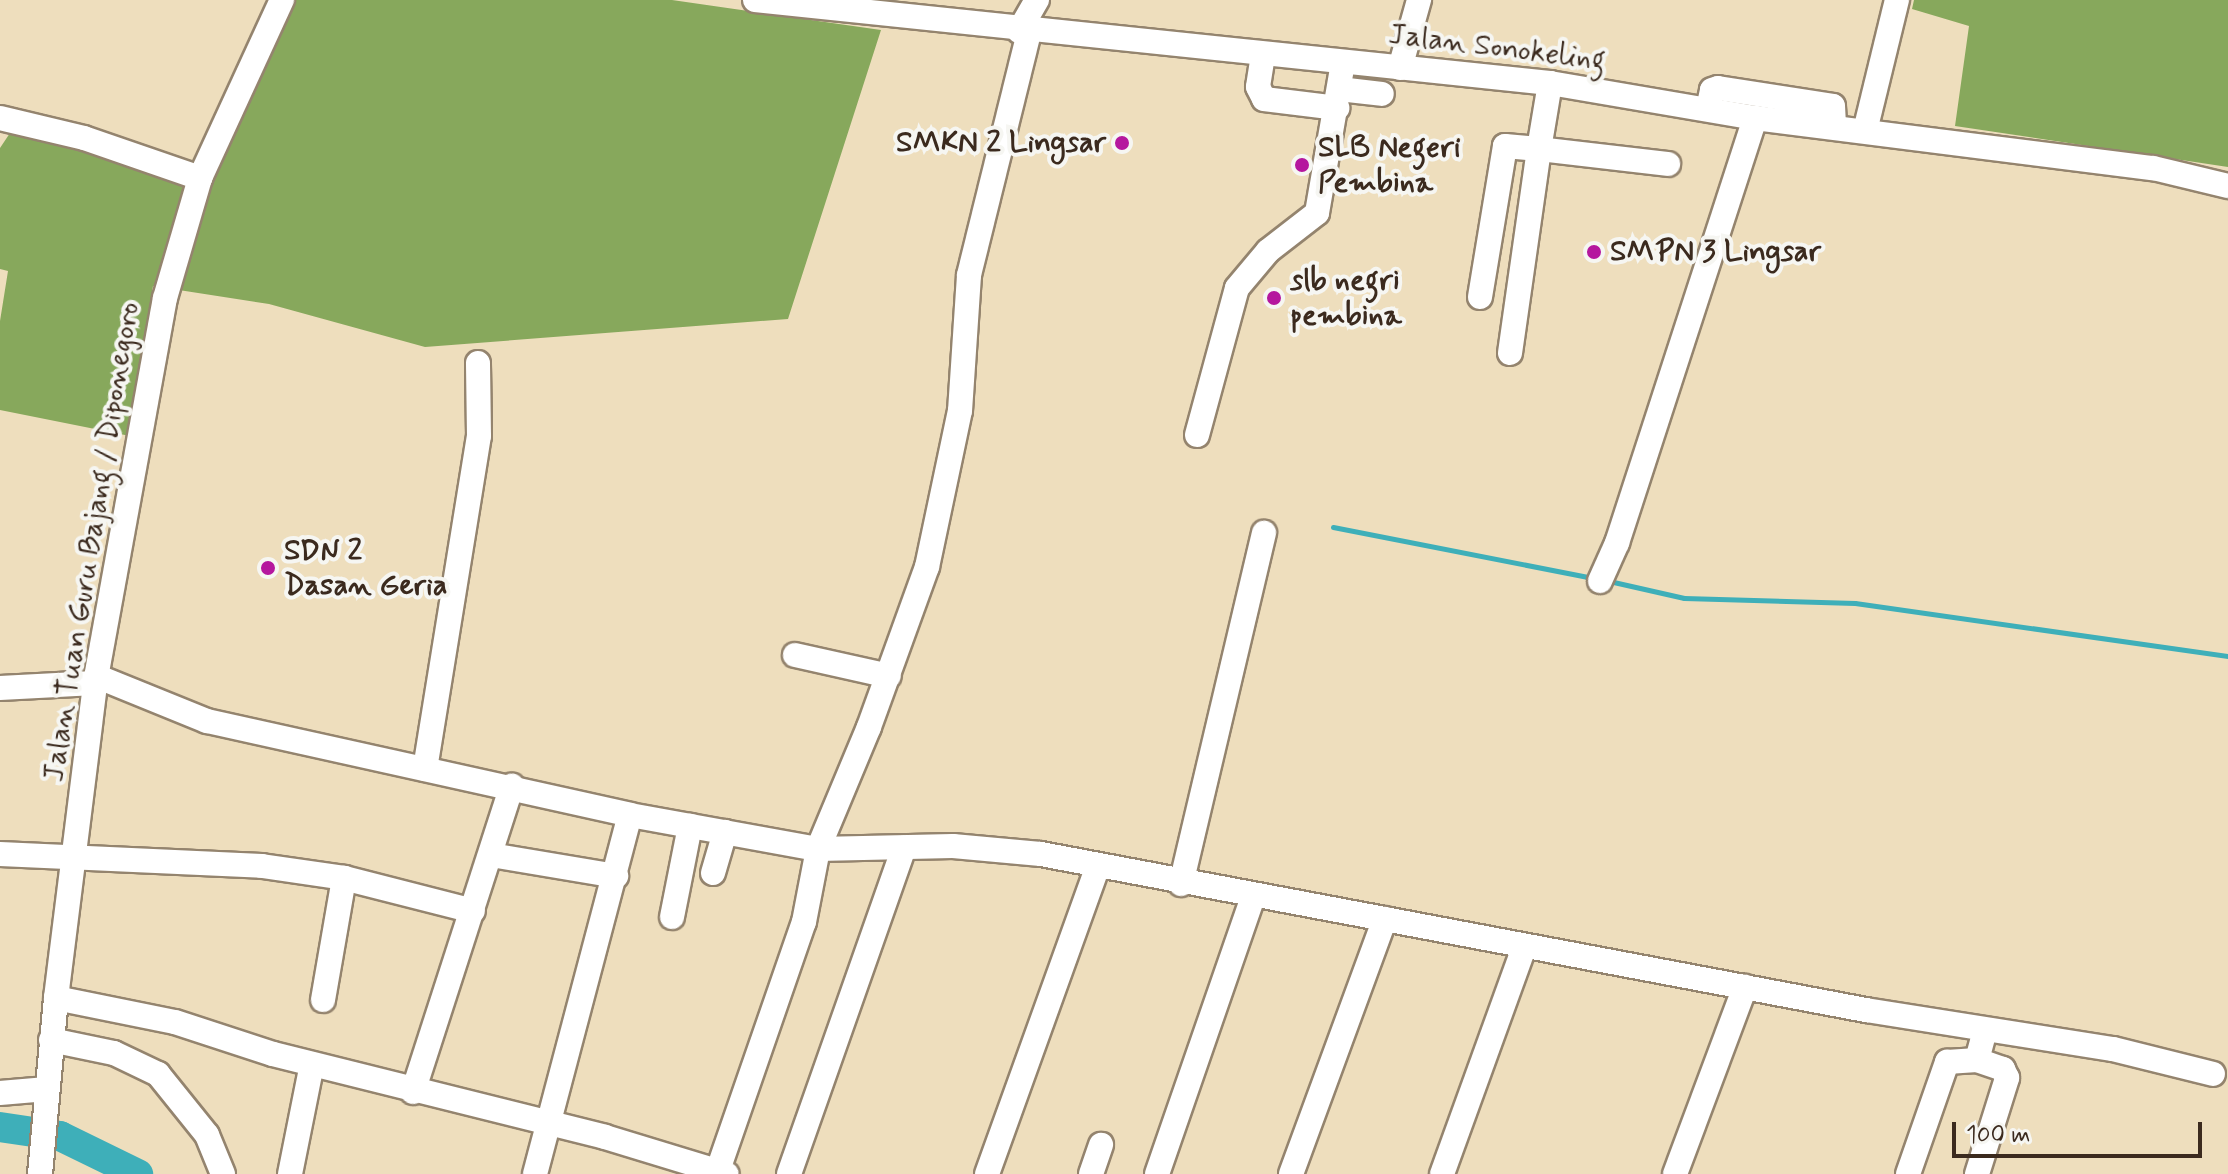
<!DOCTYPE html>
<html>
<head>
<meta charset="utf-8">
<style>
  body { margin:0 }
  #map { position:relative; width:2228px; height:1174px; overflow:hidden; background:#eedebd; font-family:Mynerve,sans-serif }
  div>[style] { position:absolute }
  [style*='--x'] { left:calc(var(--x)*1px); top:calc(var(--y)*1px); width:calc(var(--w)*1px); rotate:calc(var(--a)*1deg) }
  .forest>* { inset:0; background:#87a85c }
  .stream>* { height:5px; margin:-2.5px; padding:0 2.5px; transform-origin:2.5px; border-radius:2.5px; background:#3eafb9 }
  .river>* { height:30px; margin:-15px; padding:0 15px; transform-origin:15px; border-radius:15px; background:#3eafb9 }
  .roads { filter:drop-shadow(2px 0 #94846e) drop-shadow(-2px 0 #94846e) drop-shadow(0 2px #94846e) drop-shadow(0 -2px #94846e) }
  .minor>* { height:24px; margin:-12px; padding:0 12px; transform-origin:12px; border-radius:12px; background:#fff }
  .dots>* { width:22px; height:22px; translate:-50% -50%; box-sizing:border-box; border:4px solid #f6f6f2; border-radius:50% }
  span { translate:-50% -50%; white-space:nowrap; text-align:center; line-height:1.15; -webkit-text-stroke:8px #f6f6f2; paint-order:stroke }
  .street-label { font-size:30px; color:#3b2a1e }
  .poi-label { font-size:30px; color:#3b2a1e; font-weight:700 }
  .right { translate:-100% -50%; text-align:right }
  .left { translate:0 -50%; text-align:left }
  .scale { position:absolute; left:1952px; top:1122px; width:250px; height:36px; box-sizing:border-box; border:4px solid #3b2a1e; border-top:0; padding-left:10px; font-size:24px; line-height:28px; white-space:nowrap; color:#3b2a1e; -webkit-text-stroke:6px #f6f6f2; paint-order:stroke }
</style>
</head>
<body>
<div id="map">
  <div class="forest">
    <i style="clip-path:polygon(292px 0,672px 0,881px 30px,788px 319px,425px 347px,269px 304px,153px 286px,130px 436px,0 410px,0 321px,8px 271px,0 269px,0 148px,10px 133px,209px 182px)"></i>
    <i style="clip-path:polygon(1914px 0,2228px 0,2228px 167px,1955px 126px,1969px 26px,1912px 9px)"></i>
  </div>
  <div class="stream">
    <i style="--x:1333;--y:527;--w:261;--a:11.1"></i>
    <i style="--x:1609;--y:581;--w:77;--a:12.8"></i>
    <i style="--x:1684;--y:598;--w:171;--a:1.7"></i>
    <i style="--x:1855;--y:603;--w:377;--a:8.1"></i>
  </div>
  <div class="river">
    <i style="--x:0;--y:1127;--w:61;--a:8.5"></i>
    <i style="--x:60;--y:1136;--w:87;--a:26"></i>
  </div>
  <div class="roads">
    <div class="minor">
      <i style="--x:755;--y:0;--w:799;--a:5.96"></i>
      <i style="--x:1550;--y:83;--w:208;--a:9.7"></i>
      <i style="--x:1755;--y:118;--w:401;--a:7.2"></i>
      <i style="--x:2153;--y:168;--w:77;--a:13.5"></i>
      <i style="--x:1019;--y:31;--w:36;--a:-60"></i>
      <i style="--x:1263;--y:55;--w:32;--a:99"></i>
      <i style="--x:1258;--y:87;--w:13;--a:63"></i>
      <i style="--x:1264;--y:99;--w:74;--a:7"></i>
      <i style="--x:1400;--y:68;--w:71;--a:-74.4"></i>
      <i style="--x:1339;--y:89;--w:43;--a:6.6"></i>
      <i style="--x:1708;--y:109;--w:19;--a:-78"></i>
      <i style="--x:1712;--y:90;--w:6;--a:-18"></i>
      <i style="--x:1718;--y:88;--w:116;--a:8.9"></i>
      <i style="--x:1833;--y:106;--w:21;--a:87"></i>
      <i style="--x:0;--y:118;--w:86;--a:13.4"></i>
      <i style="--x:84;--y:138;--w:123;--a:19"></i>
      <i style="--x:1865;--y:131;--w:135;--a:-76.3"></i>
      <i style="--x:1480;--y:297;--w:153;--a:-80.6"></i>
      <i style="--x:1505;--y:146;--w:34;--a:5"></i>
      <i style="--x:1539;--y:149;--w:67;--a:-80.5"></i>
      <i style="--x:1510;--y:353;--w:206;--a:-81.9"></i>
      <i style="--x:1539;--y:149;--w:130;--a:6.6"></i>
      <i style="--x:1197;--y:435;--w:152;--a:-74.8"></i>
      <i style="--x:1237;--y:288;--w:48;--a:-50"></i>
      <i style="--x:1268;--y:251;--w:62;--a:-37.8"></i>
      <i style="--x:1317;--y:213;--w:153;--a:-80.2"></i>
      <i style="--x:1600;--y:581;--w:42;--a:-65.9"></i>
      <i style="--x:1617;--y:543;--w:447;--a:-72"></i>
      <i style="--x:795;--y:655;--w:96;--a:12.6"></i>
      <i style="--x:96;--y:676;--w:120;--a:22.1"></i>
      <i style="--x:207;--y:721;--w:433;--a:12.5"></i>
      <i style="--x:630;--y:815;--w:191;--a:10.3"></i>
      <i style="--x:818;--y:849;--w:135;--a:-1.3"></i>
      <i style="--x:953;--y:846;--w:88;--a:5.2"></i>
      <i style="--x:1041;--y:854;--w:840;--a:10.71"></i>
      <i style="--x:1866;--y:1010;--w:250;--a:9"></i>
      <i style="--x:2113;--y:1049;--w:103;--a:14"></i>
      <i style="--x:0;--y:688;--w:95;--a:-3"></i>
      <i style="--x:425;--y:769;--w:337;--a:-80.8"></i>
      <i style="--x:479;--y:436;--w:73;--a:-90.8"></i>
      <i style="--x:0;--y:854;--w:262;--a:2.6"></i>
      <i style="--x:262;--y:866;--w:83;--a:8.3"></i>
      <i style="--x:344;--y:878;--w:133;--a:14.3"></i>
      <i style="--x:491;--y:855;--w:127;--a:9.5"></i>
      <i style="--x:713;--y:873;--w:43;--a:-73.7"></i>
      <i style="--x:1181;--y:884;--w:361;--a:-76.7"></i>
      <i style="--x:672;--y:917;--w:93;--a:-78.8"></i>
      <i style="--x:56;--y:998;--w:121;--a:11.4"></i>
      <i style="--x:175;--y:1022;--w:103;--a:18.1"></i>
      <i style="--x:273;--y:1054;--w:342;--a:14"></i>
      <i style="--x:605;--y:1137;--w:127;--a:16.9"></i>
      <i style="--x:323;--y:1000;--w:124;--a:-80.2"></i>
      <i style="--x:51;--y:1040;--w:64;--a:11.7"></i>
      <i style="--x:114;--y:1053;--w:49;--a:25.5"></i>
      <i style="--x:158;--y:1074;--w:78;--a:51.2"></i>
      <i style="--x:207;--y:1135;--w:42;--a:67.7"></i>
      <i style="--x:413;--y:1092;--w:322;--a:-72.1"></i>
      <i style="--x:0;--y:1093;--w:47;--a:-4.9"></i>
      <i style="--x:718;--y:1170;--w:262;--a:-70.9"></i>
      <i style="--x:804;--y:922;--w:74;--a:-79.1"></i>
      <i style="--x:818;--y:849;--w:132;--a:-67.3"></i>
      <i style="--x:869;--y:727;--w:170;--a:-70.1"></i>
      <i style="--x:927;--y:567;--w:159;--a:-78.1"></i>
      <i style="--x:960;--y:411;--w:136;--a:-86.2"></i>
      <i style="--x:969;--y:275;--w:250;--a:-76.1"></i>
      <i style="--x:40;--y:1174;--w:177;--a:-84.8"></i>
      <i style="--x:56;--y:998;--w:317;--a:-82.9"></i>
      <i style="--x:95;--y:683;--w:391;--a:-79.7"></i>
      <i style="--x:165;--y:298;--w:125;--a:-73.7"></i>
      <i style="--x:200;--y:178;--w:196;--a:-65.3"></i>
      <i style="--x:290;--y:1174;--w:112;--a:-78.7"></i>
      <i style="--x:535;--y:1174;--w:371;--a:-75.2"></i>
      <i style="--x:789;--y:1174;--w:346;--a:-70.6"></i>
      <i style="--x:987;--y:1174;--w:325;--a:-70.2"></i>
      <i style="--x:1091;--y:1174;--w:31;--a:-71"></i>
      <i style="--x:1157;--y:1174;--w:293;--a:-70.9"></i>
      <i style="--x:1291;--y:1174;--w:272;--a:-69.8"></i>
      <i style="--x:1442;--y:1174;--w:241;--a:-70.1"></i>
      <i style="--x:1675;--y:1174;--w:200;--a:-69.5"></i>
      <i style="--x:1908;--y:1174;--w:119;--a:-70.8"></i>
      <i style="--x:1947;--y:1062;--w:30;--a:-4"></i>
      <i style="--x:1977;--y:1060;--w:31;--a:-75"></i>
      <i style="--x:1977;--y:1174;--w:101;--a:-72.6"></i>
      <i style="--x:2007;--y:1078;--w:10;--a:-114"></i>
      <i style="--x:2003;--y:1069;--w:28;--a:-161"></i>
    </div>
  </div>
  <div class="dots">
    <i style="left:1122px;top:143px;background:#b5179e"></i>
    <i style="left:1302px;top:165px;background:#b5179e"></i>
    <i style="left:1594px;top:252px;background:#b5179e"></i>
    <i style="left:1274px;top:298px;background:#b5179e"></i>
    <i style="left:268px;top:568px;background:#b5179e"></i>
  </div>
  <div class="street-label">
    <span style="left:1497px;top:48px;rotate:7deg">Jalan Sonokeling</span>
    <span style="left:92px;top:542px;rotate:-81deg">Jalan Tuan Guru Bajang / Diponegoro</span>
  </div>
  <div class="poi-label">
    <span class="right" style="left:1106px;top:143px">SMKN 2 Lingsar</span>
    <span class="left" style="left:1318px;top:165px">SLB Negeri<br>Pembina</span>
    <span class="left" style="left:1610px;top:252px">SMPN 3 Lingsar</span>
    <span class="left" style="left:1290px;top:298px">slb negri<br>pembina</span>
    <span class="left" style="left:284px;top:568px">SDN 2<br>Dasan Geria</span>
  </div>
  <div class="scale">100 m</div>
</div>
</body>
</html>
